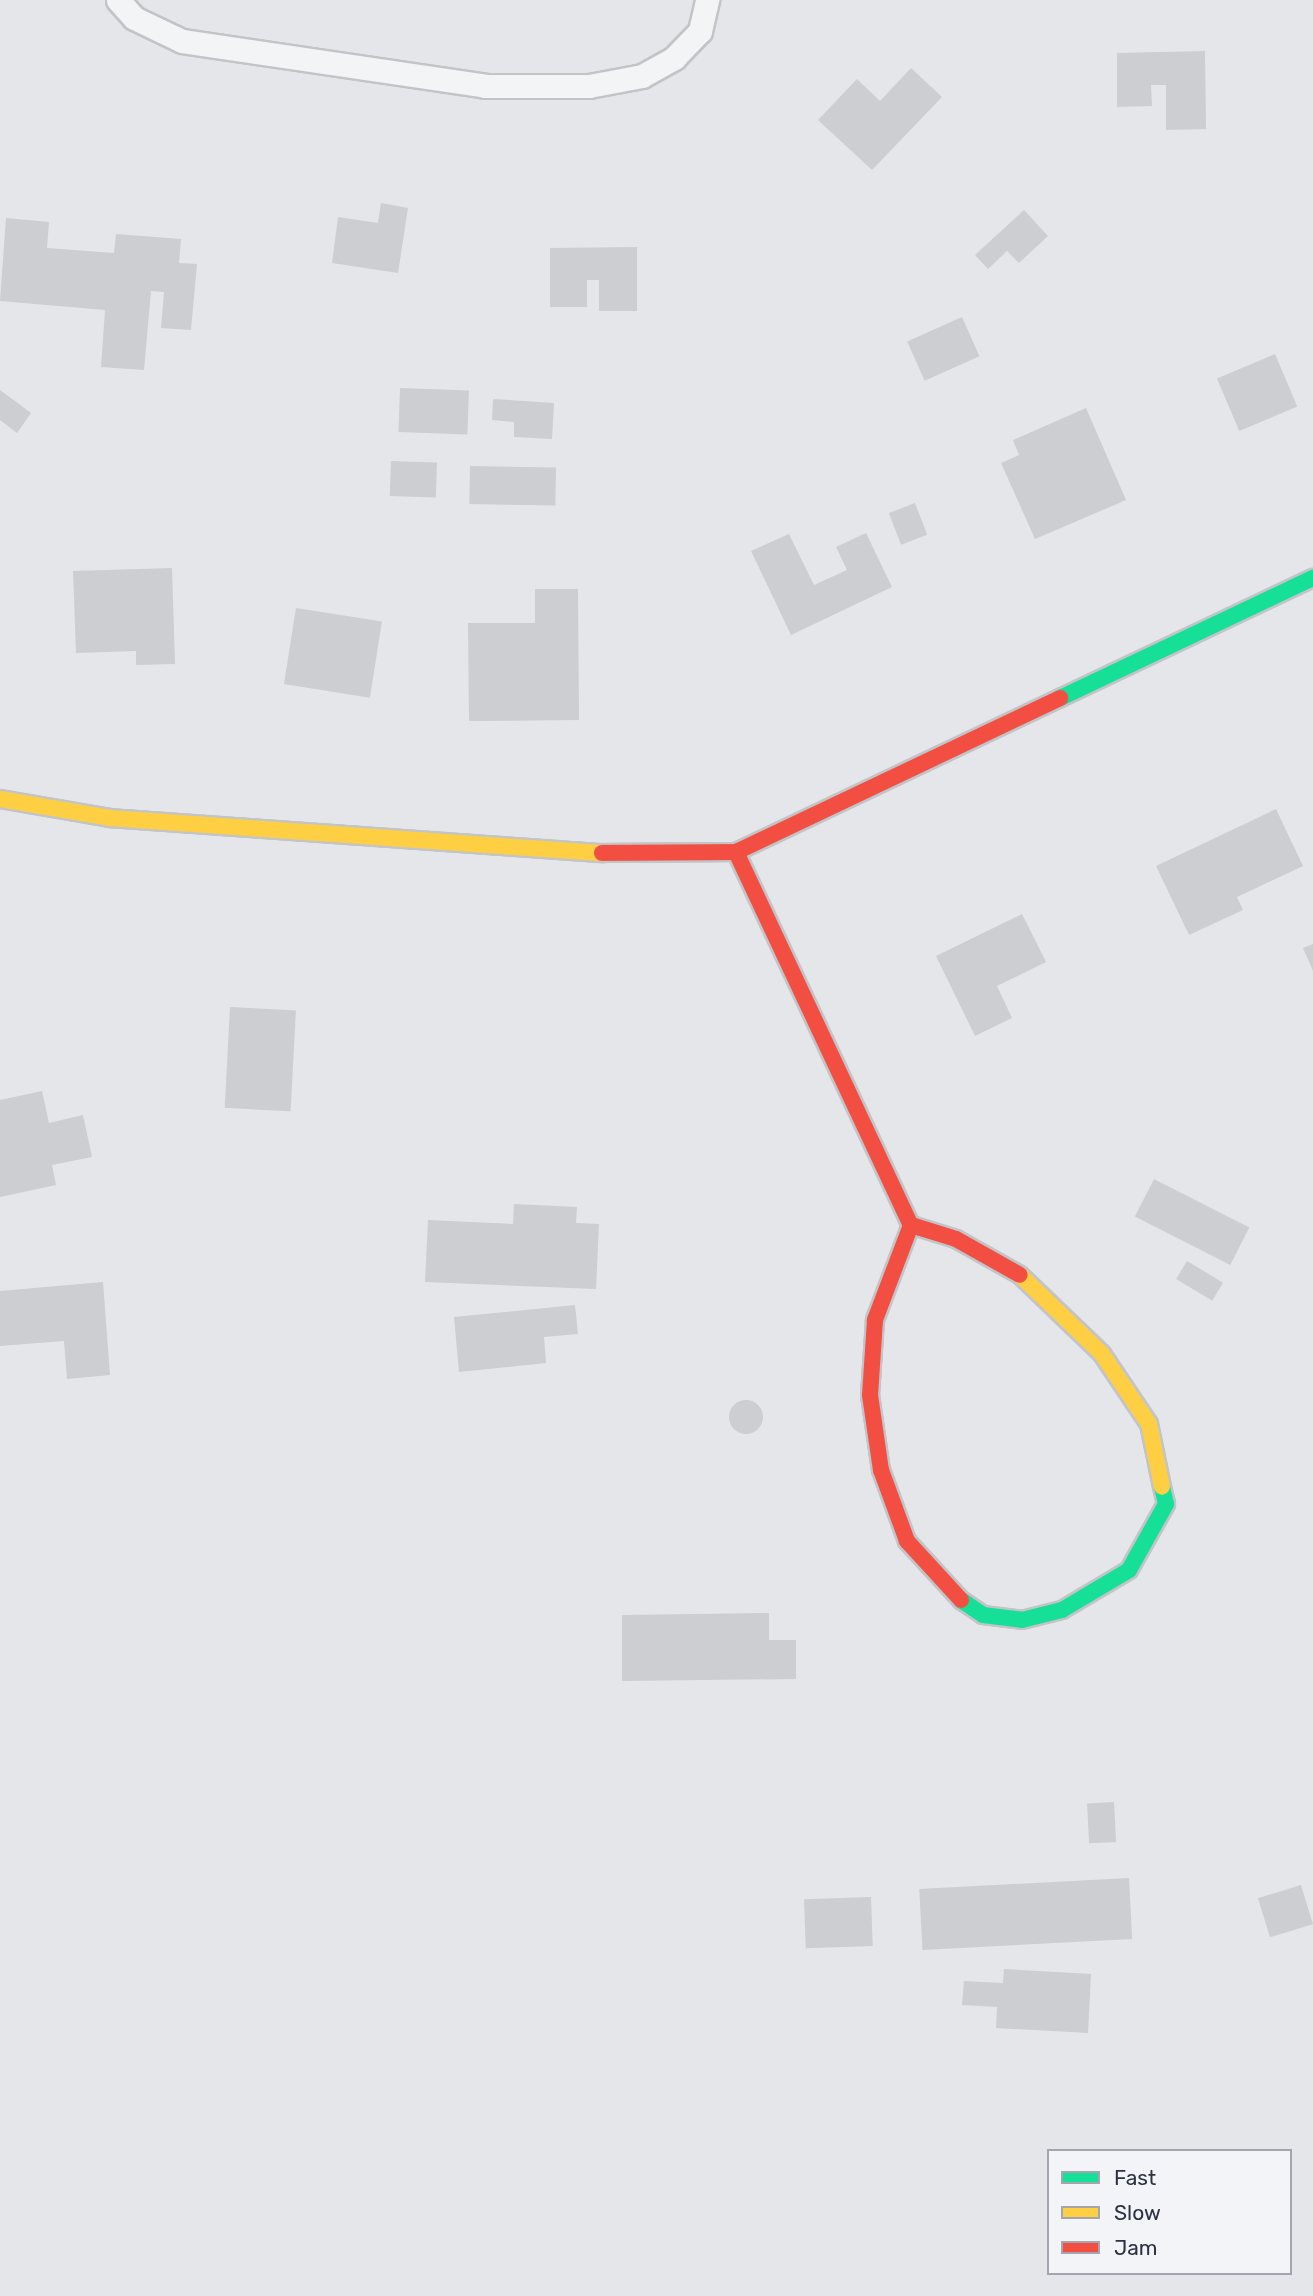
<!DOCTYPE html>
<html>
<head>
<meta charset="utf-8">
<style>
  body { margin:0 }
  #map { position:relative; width:1313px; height:2296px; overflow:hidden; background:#e4e6e9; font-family:Rubik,sans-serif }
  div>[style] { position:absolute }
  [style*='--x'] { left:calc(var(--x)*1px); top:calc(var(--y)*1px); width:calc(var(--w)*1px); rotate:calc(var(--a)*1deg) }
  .building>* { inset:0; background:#ccced1; transform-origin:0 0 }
  .round { border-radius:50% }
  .roads { filter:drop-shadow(2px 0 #c2c4c7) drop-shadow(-2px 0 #c2c4c7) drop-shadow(0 2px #c2c4c7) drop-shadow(0 -2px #c2c4c7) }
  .lane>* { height:23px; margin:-11.5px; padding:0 11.5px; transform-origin:11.5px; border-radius:11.5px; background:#f3f4f5 }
  .fast>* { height:16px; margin:-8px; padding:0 8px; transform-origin:8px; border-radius:8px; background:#16e098 }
  .slow>* { height:16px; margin:-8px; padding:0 8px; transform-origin:8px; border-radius:8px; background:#ffcf43 }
  .jam>* { height:16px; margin:-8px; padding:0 8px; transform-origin:8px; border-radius:8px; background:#f24e42 }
  span { translate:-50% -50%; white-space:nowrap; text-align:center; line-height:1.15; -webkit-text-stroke:6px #f2f4f7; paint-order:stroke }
  .legend { position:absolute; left:1047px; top:2149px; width:245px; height:126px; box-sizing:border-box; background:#f2f4f7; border:2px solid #a3a6ae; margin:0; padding:9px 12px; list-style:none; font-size:21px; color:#2c3241 }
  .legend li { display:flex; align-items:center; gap:14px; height:35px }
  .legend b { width:35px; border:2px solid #a3a6ae }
</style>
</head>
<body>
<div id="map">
  <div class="building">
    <i style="clip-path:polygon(1205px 51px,1206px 129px,1166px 130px,1166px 85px,1151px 85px,1152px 106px,1117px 107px,1117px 53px)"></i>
    <i style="clip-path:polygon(911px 68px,942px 97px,872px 170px,818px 120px,857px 79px,880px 101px)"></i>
    <i style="clip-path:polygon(381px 203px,408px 208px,398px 273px,332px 263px,338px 217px,378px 223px)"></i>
    <i style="clip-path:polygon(1024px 210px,1048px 236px,1019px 263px,1007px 251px,988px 269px,975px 255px)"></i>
    <i style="clip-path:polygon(6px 218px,49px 222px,47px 248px,114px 253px,116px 234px,181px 239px,179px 263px,197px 264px,191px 330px,161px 328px,164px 292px,151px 291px,144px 370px,101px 367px,105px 310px,0 301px)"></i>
    <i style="clip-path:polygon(637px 247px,637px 311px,599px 311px,599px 280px,587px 280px,587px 307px,550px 307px,550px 248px)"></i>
    <i style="left:962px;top:317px;width:43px;height:60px;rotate:66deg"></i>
    <i style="left:1275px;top:354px;width:57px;height:63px;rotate:67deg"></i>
    <i style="left:400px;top:388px;width:69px;height:44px;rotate:2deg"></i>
    <i style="clip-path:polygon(0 390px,31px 413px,17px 433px,0 420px)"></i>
    <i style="clip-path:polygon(493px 399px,554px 403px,552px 439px,514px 437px,514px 422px,492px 420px)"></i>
    <i style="clip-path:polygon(1086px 408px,1126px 500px,1035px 539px,1001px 463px,1019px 455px,1013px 440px)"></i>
    <i style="left:391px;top:461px;width:46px;height:35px;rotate:2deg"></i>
    <i style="left:470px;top:466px;width:86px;height:38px;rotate:1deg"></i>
    <i style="left:915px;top:503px;width:34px;height:28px;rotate:69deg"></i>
    <i style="clip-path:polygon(866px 533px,892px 587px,791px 635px,751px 551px,789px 534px,814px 585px,847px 570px,836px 547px)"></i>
    <i style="clip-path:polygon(172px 568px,175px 664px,136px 665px,136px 651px,76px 653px,73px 571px)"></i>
    <i style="clip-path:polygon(535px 589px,578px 589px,579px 720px,469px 721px,468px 623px,535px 623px)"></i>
    <i style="left:296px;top:608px;width:87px;height:77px;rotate:9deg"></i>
    <i style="clip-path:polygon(1276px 809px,1303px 866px,1237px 897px,1243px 910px,1189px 935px,1156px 866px)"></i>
    <i style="clip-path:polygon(1022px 914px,1046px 962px,997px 986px,1012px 1018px,975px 1036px,936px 956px)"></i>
    <i style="clip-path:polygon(1313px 944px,1313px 971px,1303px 948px)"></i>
    <i style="left:230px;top:1007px;width:66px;height:101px;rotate:3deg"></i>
    <i style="clip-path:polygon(42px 1091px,49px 1123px,83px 1115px,92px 1157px,52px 1165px,56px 1185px,0 1197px,0 1100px)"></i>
    <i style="left:1154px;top:1179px;width:107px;height:42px;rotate:27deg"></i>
    <i style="clip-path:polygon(514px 1204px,577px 1207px,576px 1223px,599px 1224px,596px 1289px,425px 1282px,428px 1220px,513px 1224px)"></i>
    <i style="left:1187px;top:1261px;width:42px;height:21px;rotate:31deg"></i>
    <i style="clip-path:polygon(103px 1282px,110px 1375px,67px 1379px,64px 1341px,0 1346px,0 1291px)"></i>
    <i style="clip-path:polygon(575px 1305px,578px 1334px,544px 1337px,546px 1363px,459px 1372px,454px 1317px)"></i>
    <i class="round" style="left:729px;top:1400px;width:34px;height:34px"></i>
    <i style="clip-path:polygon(769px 1613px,769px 1640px,796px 1640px,796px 1679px,622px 1681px,622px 1615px)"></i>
    <i style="left:1114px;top:1802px;width:40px;height:27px;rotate:87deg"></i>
    <i style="left:1129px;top:1878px;width:61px;height:210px;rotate:87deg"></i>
    <i style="left:1301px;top:1885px;width:41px;height:45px;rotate:73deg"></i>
    <i style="left:871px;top:1897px;width:49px;height:67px;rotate:88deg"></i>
    <i style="clip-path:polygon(1004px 1969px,1091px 1974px,1088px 2033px,996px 2028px,997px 2007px,962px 2005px,964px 1981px,1003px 1983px)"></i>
  </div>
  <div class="roads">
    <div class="lane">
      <i style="--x:118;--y:0;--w:24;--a:48"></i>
      <i style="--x:134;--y:18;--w:53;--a:25.6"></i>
      <i style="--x:182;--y:41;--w:306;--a:8.4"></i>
      <i style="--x:485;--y:86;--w:104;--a:0"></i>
      <i style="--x:589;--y:86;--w:54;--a:-10.7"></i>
      <i style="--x:642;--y:76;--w:37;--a:-29"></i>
      <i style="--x:674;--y:58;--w:37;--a:-46"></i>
      <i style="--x:700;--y:31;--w:32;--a:-77"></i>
    </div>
    <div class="fast">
      <i style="--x:1060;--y:698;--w:280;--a:-25.4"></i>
      <i style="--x:961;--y:1600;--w:27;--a:34"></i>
      <i style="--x:983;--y:1615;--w:39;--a:7"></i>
      <i style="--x:1022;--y:1620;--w:41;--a:-14"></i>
      <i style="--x:1062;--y:1610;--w:78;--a:-30.8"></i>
      <i style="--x:1129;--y:1570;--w:76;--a:-60.7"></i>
      <i style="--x:1166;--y:1504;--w:17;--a:-103"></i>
    </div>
    <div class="slow">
      <i style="--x:0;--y:799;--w:112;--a:9.8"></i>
      <i style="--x:110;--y:818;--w:493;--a:4.1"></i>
      <i style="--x:1020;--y:1275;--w:114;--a:43.9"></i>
      <i style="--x:1102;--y:1354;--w:84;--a:56.1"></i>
      <i style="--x:1149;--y:1424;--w:64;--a:78.3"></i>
    </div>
    <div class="jam">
      <i style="--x:736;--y:852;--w:412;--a:64.9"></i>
      <i style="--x:911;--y:1225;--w:47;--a:17.3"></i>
      <i style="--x:956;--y:1239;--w:73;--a:29.4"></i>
      <i style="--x:602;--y:853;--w:134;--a:-0.4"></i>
      <i style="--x:736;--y:852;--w:359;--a:-25.4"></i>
      <i style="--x:911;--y:1225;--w:102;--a:110.8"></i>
      <i style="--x:875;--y:1320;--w:75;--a:93.8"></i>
      <i style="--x:870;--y:1395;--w:76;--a:81.7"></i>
      <i style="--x:881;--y:1470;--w:76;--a:69.9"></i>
      <i style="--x:907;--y:1541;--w:80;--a:47.5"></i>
    </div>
  </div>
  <ul class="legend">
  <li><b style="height:9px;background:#16e098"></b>Fast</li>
  <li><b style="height:9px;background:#ffcf43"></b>Slow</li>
  <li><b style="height:9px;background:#f24e42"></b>Jam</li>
  </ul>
</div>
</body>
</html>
